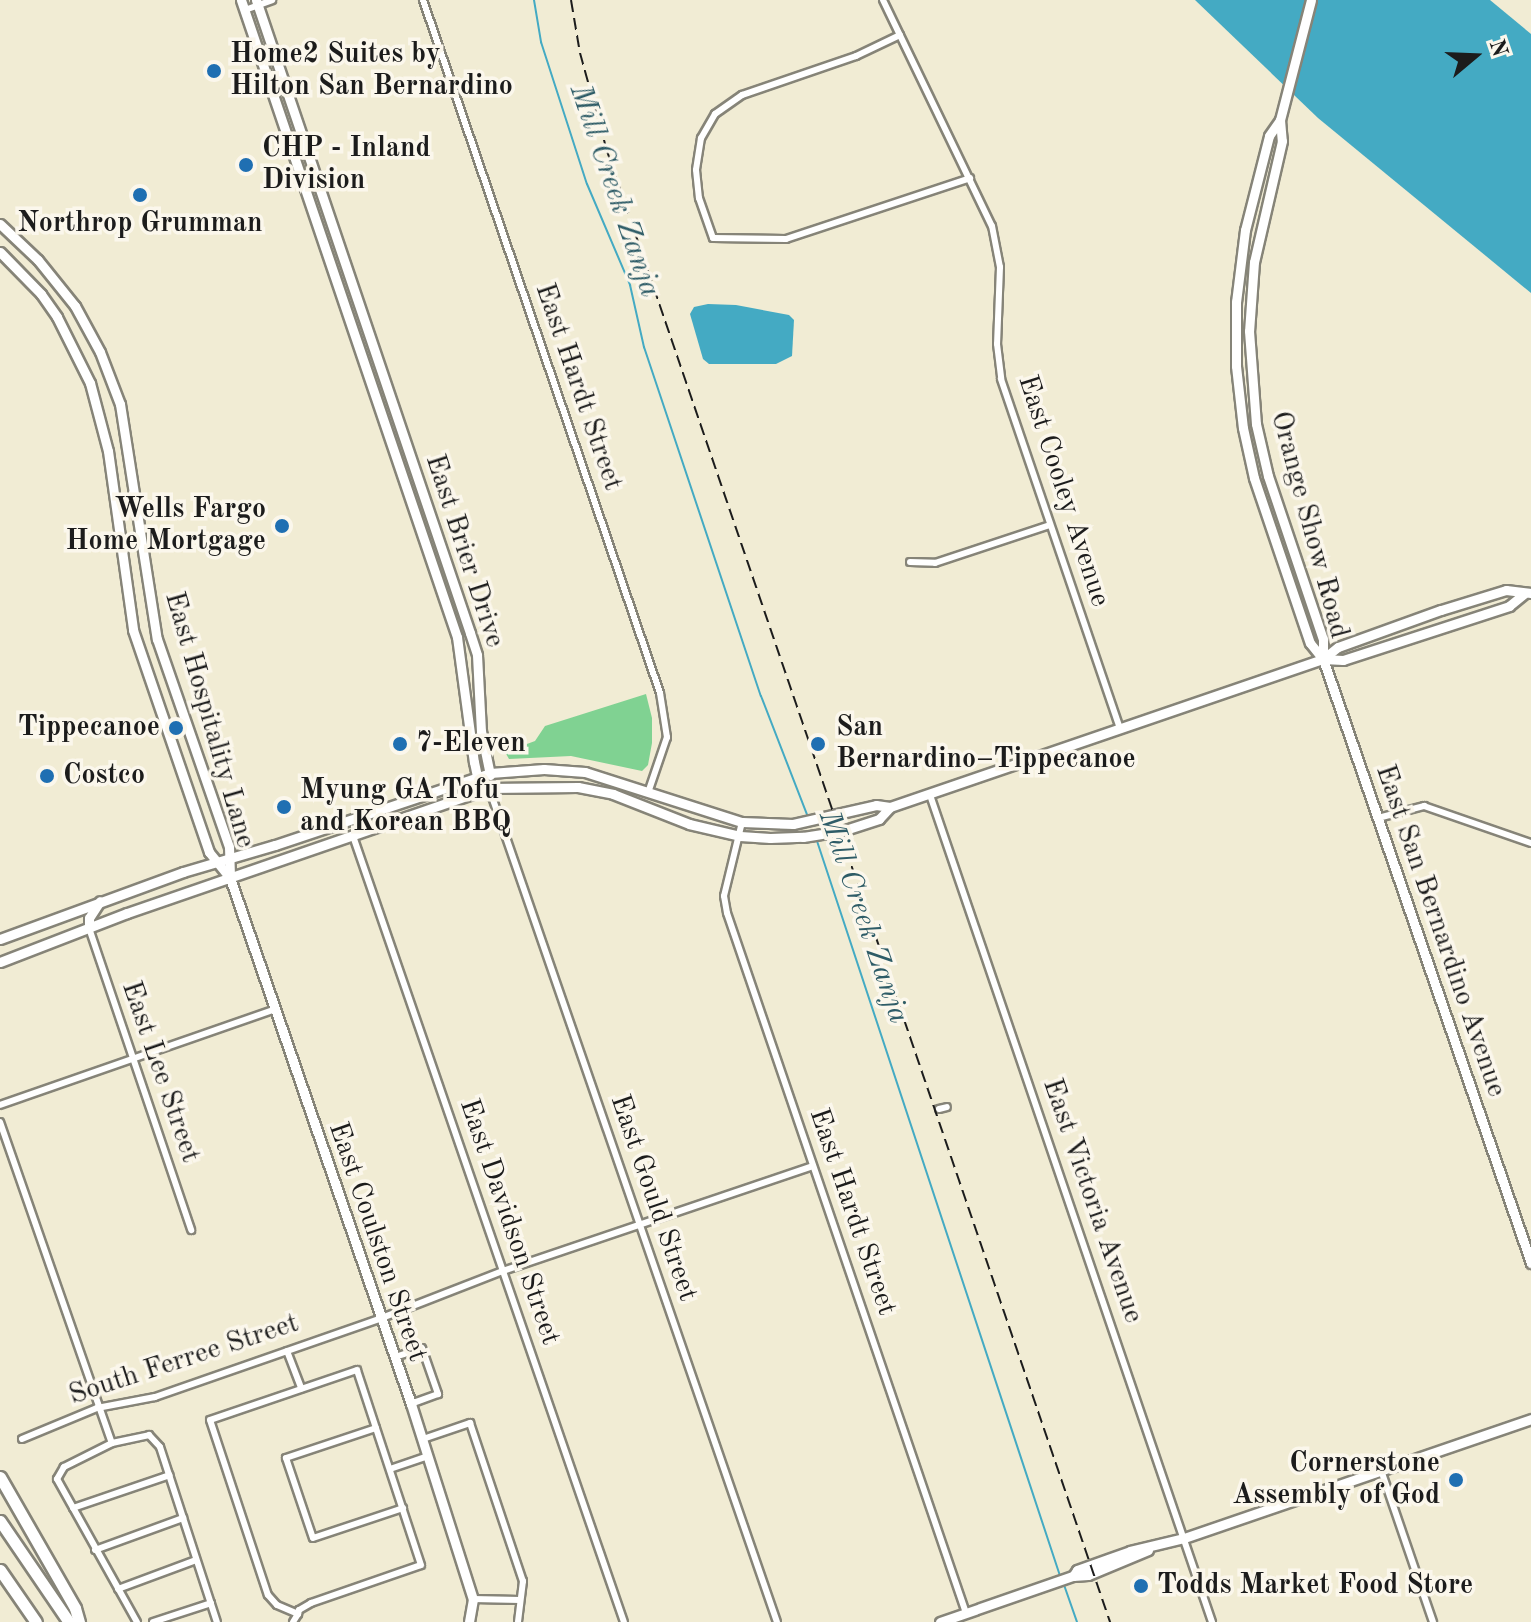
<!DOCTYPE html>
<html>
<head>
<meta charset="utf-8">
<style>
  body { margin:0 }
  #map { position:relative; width:1531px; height:1622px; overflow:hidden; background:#f1ecd4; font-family:"Old Standard TT",serif }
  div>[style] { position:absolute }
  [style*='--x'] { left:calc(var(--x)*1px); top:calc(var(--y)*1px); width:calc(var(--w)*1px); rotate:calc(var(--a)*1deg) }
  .green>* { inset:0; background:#80d292 }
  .water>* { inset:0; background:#44aac3 }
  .stream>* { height:2px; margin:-1px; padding:0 1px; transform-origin:1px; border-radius:1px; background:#44aac3 }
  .roads { filter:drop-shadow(2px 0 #868478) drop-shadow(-2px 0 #868478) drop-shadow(0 2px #868478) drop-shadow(0 -2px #868478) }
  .street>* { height:6px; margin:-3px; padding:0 3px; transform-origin:3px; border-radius:3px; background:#fff }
  .secondary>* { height:9px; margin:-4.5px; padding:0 4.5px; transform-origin:4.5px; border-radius:4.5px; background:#fff }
  .highway>* { height:11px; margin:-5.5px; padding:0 5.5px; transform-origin:5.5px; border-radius:5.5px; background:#fff }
  .rail>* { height:2px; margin-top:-1px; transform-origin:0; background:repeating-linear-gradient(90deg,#1c1c1c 0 12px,transparent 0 18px) }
  .dots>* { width:22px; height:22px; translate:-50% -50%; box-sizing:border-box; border:4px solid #fbf7ec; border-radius:50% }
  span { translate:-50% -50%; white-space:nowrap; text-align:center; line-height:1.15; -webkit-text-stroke:7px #fbf7ec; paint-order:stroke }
  .poi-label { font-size:28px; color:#1c1c1c; font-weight:700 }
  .left { translate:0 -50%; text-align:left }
  .right { translate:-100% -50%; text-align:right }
  .street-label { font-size:28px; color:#1c1c1c }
  .water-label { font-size:30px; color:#2e5c67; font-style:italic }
  .north { position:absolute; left:1435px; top:16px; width:80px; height:80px; -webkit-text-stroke:6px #fbf7ec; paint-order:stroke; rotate:71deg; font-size:22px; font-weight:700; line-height:32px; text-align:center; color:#1c1c1c }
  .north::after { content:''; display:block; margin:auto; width:28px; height:36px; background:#1c1c1c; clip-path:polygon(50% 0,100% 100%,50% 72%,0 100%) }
</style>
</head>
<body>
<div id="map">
  <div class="green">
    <i style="clip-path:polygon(646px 694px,652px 718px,652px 743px,648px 765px,642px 771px,571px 756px,509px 759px,505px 752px,535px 741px,545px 726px)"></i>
  </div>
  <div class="water">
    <i style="clip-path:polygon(1195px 0,1490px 0,1531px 34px,1531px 293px,1318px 118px)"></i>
    <i style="clip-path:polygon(708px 304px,736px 305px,789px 315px,794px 320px,792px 356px,776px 364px,709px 364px,703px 359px,690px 314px,694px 307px)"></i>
  </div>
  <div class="stream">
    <i style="--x:534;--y:0;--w:43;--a:80.5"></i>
    <i style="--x:541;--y:42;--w:149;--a:72.1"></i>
    <i style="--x:587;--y:184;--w:110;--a:66.9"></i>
    <i style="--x:630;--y:285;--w:64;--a:77.3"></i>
    <i style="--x:644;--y:347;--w:368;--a:71.5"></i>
    <i style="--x:761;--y:696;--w:130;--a:68.8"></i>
    <i style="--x:816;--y:838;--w:777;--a:71.7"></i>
    <i style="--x:1063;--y:1582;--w:42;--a:70.7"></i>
  </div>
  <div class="roads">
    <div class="street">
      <i style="--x:423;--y:0;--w:732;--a:71.12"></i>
      <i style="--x:660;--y:693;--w:45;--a:81"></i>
      <i style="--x:667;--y:737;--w:56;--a:108.8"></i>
      <i style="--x:883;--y:0;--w:251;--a:64.3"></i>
      <i style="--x:992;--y:226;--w:42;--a:79"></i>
      <i style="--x:1000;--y:267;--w:77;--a:92.2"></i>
      <i style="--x:997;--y:344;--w:35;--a:83"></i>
      <i style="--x:1001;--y:379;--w:370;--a:71.2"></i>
      <i style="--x:245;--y:10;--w:29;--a:-20"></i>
      <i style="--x:900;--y:35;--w:49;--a:154.5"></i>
      <i style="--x:856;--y:56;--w:120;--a:161.1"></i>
      <i style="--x:742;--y:95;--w:33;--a:145"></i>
      <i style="--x:715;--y:114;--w:28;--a:120"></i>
      <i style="--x:701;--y:138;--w:32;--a:99"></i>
      <i style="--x:696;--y:170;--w:28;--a:84"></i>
      <i style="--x:699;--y:198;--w:42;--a:70.7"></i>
      <i style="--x:713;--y:238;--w:73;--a:0.8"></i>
      <i style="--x:786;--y:239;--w:194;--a:-18.3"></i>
      <i style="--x:910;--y:562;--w:25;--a:2"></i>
      <i style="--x:935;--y:563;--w:121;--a:-18.3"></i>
      <i style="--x:489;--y:788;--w:882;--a:70.95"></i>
      <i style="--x:930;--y:795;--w:874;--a:71.17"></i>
      <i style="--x:1378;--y:818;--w:48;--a:-14.6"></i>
      <i style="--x:1424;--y:806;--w:113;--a:19.1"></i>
      <i style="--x:742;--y:822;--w:76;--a:103.7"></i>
      <i style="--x:724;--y:896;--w:17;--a:80"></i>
      <i style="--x:727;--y:913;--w:740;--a:71.15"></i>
      <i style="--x:353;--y:836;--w:831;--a:70.98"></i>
      <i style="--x:89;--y:928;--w:319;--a:71.3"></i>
      <i style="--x:0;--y:1105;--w:289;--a:-19.2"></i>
      <i style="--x:939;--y:1109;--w:8;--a:-14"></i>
      <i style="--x:0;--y:1122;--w:340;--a:70.8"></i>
      <i style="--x:112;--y:1443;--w:38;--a:-12"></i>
      <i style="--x:149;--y:1435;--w:16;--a:47"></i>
      <i style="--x:160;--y:1447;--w:184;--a:72"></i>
      <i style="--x:287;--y:1351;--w:40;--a:69"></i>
      <i style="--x:395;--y:1357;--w:28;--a:-18"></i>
      <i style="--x:422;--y:1348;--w:49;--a:70.8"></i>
      <i style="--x:438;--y:1394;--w:29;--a:160"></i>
      <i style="--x:376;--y:1428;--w:95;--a:161.6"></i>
      <i style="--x:286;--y:1458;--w:84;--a:71.4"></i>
      <i style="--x:313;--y:1538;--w:95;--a:-18.4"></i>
      <i style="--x:22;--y:1439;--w:81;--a:-22.5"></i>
      <i style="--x:97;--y:1408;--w:59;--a:-10.7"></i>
      <i style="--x:155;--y:1397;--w:237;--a:-19.2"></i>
      <i style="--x:379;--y:1319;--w:133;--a:-21.2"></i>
      <i style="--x:503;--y:1271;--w:327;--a:-18.7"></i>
      <i style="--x:423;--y:1439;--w:50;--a:-18.8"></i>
      <i style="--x:470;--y:1423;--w:167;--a:71.5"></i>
      <i style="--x:523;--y:1581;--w:41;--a:97"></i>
      <i style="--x:112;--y:1443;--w:54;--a:153.4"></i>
      <i style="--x:64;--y:1467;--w:14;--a:120"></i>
      <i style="--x:57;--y:1479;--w:164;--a:60.8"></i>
      <i style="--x:390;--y:1469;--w:40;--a:-18.9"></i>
      <i style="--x:1381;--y:1470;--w:161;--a:71.1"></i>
      <i style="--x:73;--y:1508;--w:102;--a:-18.8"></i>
      <i style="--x:95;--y:1550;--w:94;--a:-20"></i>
      <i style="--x:118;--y:1589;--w:83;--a:-20.4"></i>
      <i style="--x:473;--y:1599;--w:47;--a:1.2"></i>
      <i style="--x:153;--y:1622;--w:61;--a:-18.1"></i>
      <i style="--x:293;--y:1622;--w:9;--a:-58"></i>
      <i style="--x:298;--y:1614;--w:4;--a:-76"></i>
      <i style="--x:299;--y:1610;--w:14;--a:-30"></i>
      <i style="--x:311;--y:1603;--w:116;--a:-19.1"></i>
      <i style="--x:421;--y:1565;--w:205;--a:-108.2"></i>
      <i style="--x:357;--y:1370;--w:155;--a:161.2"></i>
      <i style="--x:210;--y:1420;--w:184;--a:71.7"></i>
      <i style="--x:268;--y:1595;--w:13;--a:48"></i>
      <i style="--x:277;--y:1605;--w:23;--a:23"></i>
    </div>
    <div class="secondary">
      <i style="--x:241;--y:0;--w:673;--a:71.27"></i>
      <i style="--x:457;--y:637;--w:126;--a:82.3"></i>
      <i style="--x:474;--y:762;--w:14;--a:78"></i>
      <i style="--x:477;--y:776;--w:17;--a:45"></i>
      <i style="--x:256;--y:0;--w:668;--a:71.32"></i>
      <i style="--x:470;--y:633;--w:23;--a:72"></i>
      <i style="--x:477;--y:655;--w:76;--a:87"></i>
      <i style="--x:481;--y:731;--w:45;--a:78.4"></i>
      <i style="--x:1311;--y:0;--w:124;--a:104.5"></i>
      <i style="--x:1280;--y:120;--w:21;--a:85"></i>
      <i style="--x:1282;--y:141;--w:124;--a:103"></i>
      <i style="--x:1254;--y:262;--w:69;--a:94.1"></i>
      <i style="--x:1249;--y:331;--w:93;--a:85.7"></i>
      <i style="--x:1256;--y:424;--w:53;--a:77"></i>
      <i style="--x:1268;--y:476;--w:172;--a:71.4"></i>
      <i style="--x:1323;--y:639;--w:20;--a:90"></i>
      <i style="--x:1323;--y:659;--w:639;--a:71"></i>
      <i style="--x:1280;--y:120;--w:19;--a:125"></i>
      <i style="--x:1269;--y:136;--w:97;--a:104.3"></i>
      <i style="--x:1245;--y:230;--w:73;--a:97.1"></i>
      <i style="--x:1236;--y:302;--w:64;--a:90"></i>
      <i style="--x:1236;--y:366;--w:62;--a:83.6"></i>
      <i style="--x:1243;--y:428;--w:51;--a:77.6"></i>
      <i style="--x:1254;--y:478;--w:174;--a:71.3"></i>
      <i style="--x:1310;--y:643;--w:21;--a:51"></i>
      <i style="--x:0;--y:224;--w:52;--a:43.5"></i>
      <i style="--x:38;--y:260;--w:59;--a:51.2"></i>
      <i style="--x:75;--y:306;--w:52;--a:61.5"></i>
      <i style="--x:100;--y:352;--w:56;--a:69"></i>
      <i style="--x:120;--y:404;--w:238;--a:81.1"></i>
      <i style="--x:157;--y:639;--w:220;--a:70.9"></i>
      <i style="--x:229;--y:847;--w:31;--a:88"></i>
      <i style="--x:230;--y:878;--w:556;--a:71.01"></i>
      <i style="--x:411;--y:1404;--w:205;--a:72.4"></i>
      <i style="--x:473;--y:1599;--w:23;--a:100"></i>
      <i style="--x:0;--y:252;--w:59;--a:45.7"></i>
      <i style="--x:41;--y:294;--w:28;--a:55"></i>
      <i style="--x:57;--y:317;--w:74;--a:63.4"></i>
      <i style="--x:90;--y:383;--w:70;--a:75.2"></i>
      <i style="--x:108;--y:451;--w:181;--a:82"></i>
      <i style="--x:133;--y:630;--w:235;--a:71.1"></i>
      <i style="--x:209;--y:852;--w:33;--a:51"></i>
      <i style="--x:1323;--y:659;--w:20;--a:3"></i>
      <i style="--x:1343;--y:660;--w:175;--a:-18"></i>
      <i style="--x:1509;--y:606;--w:19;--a:-39"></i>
      <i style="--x:89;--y:928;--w:10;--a:-90"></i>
      <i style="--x:89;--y:918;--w:20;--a:-57"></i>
      <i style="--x:0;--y:939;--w:195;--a:-20.1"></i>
      <i style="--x:183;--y:872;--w:96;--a:-16.4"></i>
      <i style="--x:275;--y:845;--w:227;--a:-18.5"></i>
      <i style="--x:490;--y:773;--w:54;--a:-4.2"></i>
      <i style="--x:544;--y:769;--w:41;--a:4.2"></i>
      <i style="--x:585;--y:772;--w:165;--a:17.7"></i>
      <i style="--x:742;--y:822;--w:51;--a:2.2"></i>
      <i style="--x:793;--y:824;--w:85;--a:-12.9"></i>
      <i style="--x:876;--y:805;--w:14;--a:8"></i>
      <i style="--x:890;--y:807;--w:458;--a:-18.9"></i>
      <i style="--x:1323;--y:659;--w:19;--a:-39"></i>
      <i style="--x:1338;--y:647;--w:109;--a:-19.8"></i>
      <i style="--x:1441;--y:610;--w:68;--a:-17.1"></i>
      <i style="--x:1506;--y:590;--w:25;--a:7"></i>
      <i style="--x:0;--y:962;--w:136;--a:-21.1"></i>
      <i style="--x:127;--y:913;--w:383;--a:-19"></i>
      <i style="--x:489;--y:788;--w:89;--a:-0.6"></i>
      <i style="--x:578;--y:787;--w:36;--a:11"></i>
      <i style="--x:613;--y:794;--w:82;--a:21.5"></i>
      <i style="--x:689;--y:824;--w:52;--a:13.2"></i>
      <i style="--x:740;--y:836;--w:30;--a:4"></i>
      <i style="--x:770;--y:838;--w:33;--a:-2"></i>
      <i style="--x:803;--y:837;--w:39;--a:-9"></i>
      <i style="--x:842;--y:831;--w:39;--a:-18"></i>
      <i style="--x:879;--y:819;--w:16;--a:-47"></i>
      <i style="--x:1073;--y:1576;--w:15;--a:-4"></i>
      <i style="--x:1088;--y:1575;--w:65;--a:-22.6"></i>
      <i style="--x:940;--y:1622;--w:141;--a:-19.1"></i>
      <i style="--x:1073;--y:1576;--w:7;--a:-56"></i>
      <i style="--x:1077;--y:1570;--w:56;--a:-19.7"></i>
      <i style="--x:1130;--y:1551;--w:56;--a:-13.5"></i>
      <i style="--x:1184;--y:1538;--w:367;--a:-18.9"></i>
    </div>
    <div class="highway">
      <i style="--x:0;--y:1477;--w:151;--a:60.2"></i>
      <i style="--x:75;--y:1608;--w:15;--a:74"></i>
      <i style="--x:0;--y:1521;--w:122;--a:55.7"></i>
      <i style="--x:0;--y:1570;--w:63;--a:55.3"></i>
    </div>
  </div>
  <div class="rail">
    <i style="--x:571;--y:0;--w:54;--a:80.4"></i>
    <i style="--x:580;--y:53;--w:102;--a:74.6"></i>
    <i style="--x:607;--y:151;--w:1555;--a:71.12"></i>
  </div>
  <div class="dots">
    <i style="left:214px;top:71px;background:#1f6fb2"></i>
    <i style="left:246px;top:165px;background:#1f6fb2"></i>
    <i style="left:140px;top:195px;background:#1f6fb2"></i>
    <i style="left:282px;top:526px;background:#1f6fb2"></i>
    <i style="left:176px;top:728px;background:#1f6fb2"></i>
    <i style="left:400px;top:744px;background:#1f6fb2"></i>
    <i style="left:818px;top:744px;background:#1f6fb2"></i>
    <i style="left:47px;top:776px;background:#1f6fb2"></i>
    <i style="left:284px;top:807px;background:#1f6fb2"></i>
    <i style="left:1456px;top:1480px;background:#1f6fb2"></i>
    <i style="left:1141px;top:1586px;background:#1f6fb2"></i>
  </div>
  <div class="poi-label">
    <span class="left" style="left:230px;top:71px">Home2 Suites by<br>Hilton San Bernardino</span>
    <span class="left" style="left:262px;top:165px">CHP - Inland<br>Division</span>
    <span style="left:140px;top:224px">Northrop Grumman</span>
    <span class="right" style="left:266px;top:526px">Wells Fargo<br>Home Mortgage</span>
    <span class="right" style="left:160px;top:728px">Tippecanoe</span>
    <span class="left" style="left:836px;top:744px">San<br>Bernardino–Tippecanoe</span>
    <span class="left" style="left:416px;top:744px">7-Eleven</span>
    <span class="left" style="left:63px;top:776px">Costco</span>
    <span class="left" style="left:300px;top:807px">Myung GA Tofu<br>and Korean BBQ</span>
    <span class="right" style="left:1440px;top:1480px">Cornerstone<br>Assembly of God</span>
    <span class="left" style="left:1157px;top:1586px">Todds Market Food Store</span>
  </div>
  <div class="street-label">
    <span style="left:578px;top:387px;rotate:71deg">East Hardt Street</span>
    <span style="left:1063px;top:491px;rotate:72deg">East Cooley Avenue</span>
    <span style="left:1309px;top:525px;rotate:75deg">Orange Show Road</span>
    <span style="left:464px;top:551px;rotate:72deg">East Brier Drive</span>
    <span style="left:209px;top:720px;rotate:74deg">East Hospitality Lane</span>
    <span style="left:1440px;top:931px;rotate:71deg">East San Bernardino Avenue</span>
    <span style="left:160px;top:1072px;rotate:71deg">East Lee Street</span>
    <span style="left:653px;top:1198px;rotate:71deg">East Gould Street</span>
    <span style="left:1092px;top:1201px;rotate:71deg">East Victoria Avenue</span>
    <span style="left:852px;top:1212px;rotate:71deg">East Hardt Street</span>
    <span style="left:509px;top:1222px;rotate:71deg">East Davidson Street</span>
    <span style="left:377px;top:1242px;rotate:71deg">East Coulston Street</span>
    <span style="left:184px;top:1360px;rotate:-18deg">South Ferree Street</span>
  </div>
  <div class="water-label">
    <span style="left:614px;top:191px;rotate:71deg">Mill Creek Zanja</span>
    <span style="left:863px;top:917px;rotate:71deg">Mill Creek Zanja</span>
  </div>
  <div class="north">N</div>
</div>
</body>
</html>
